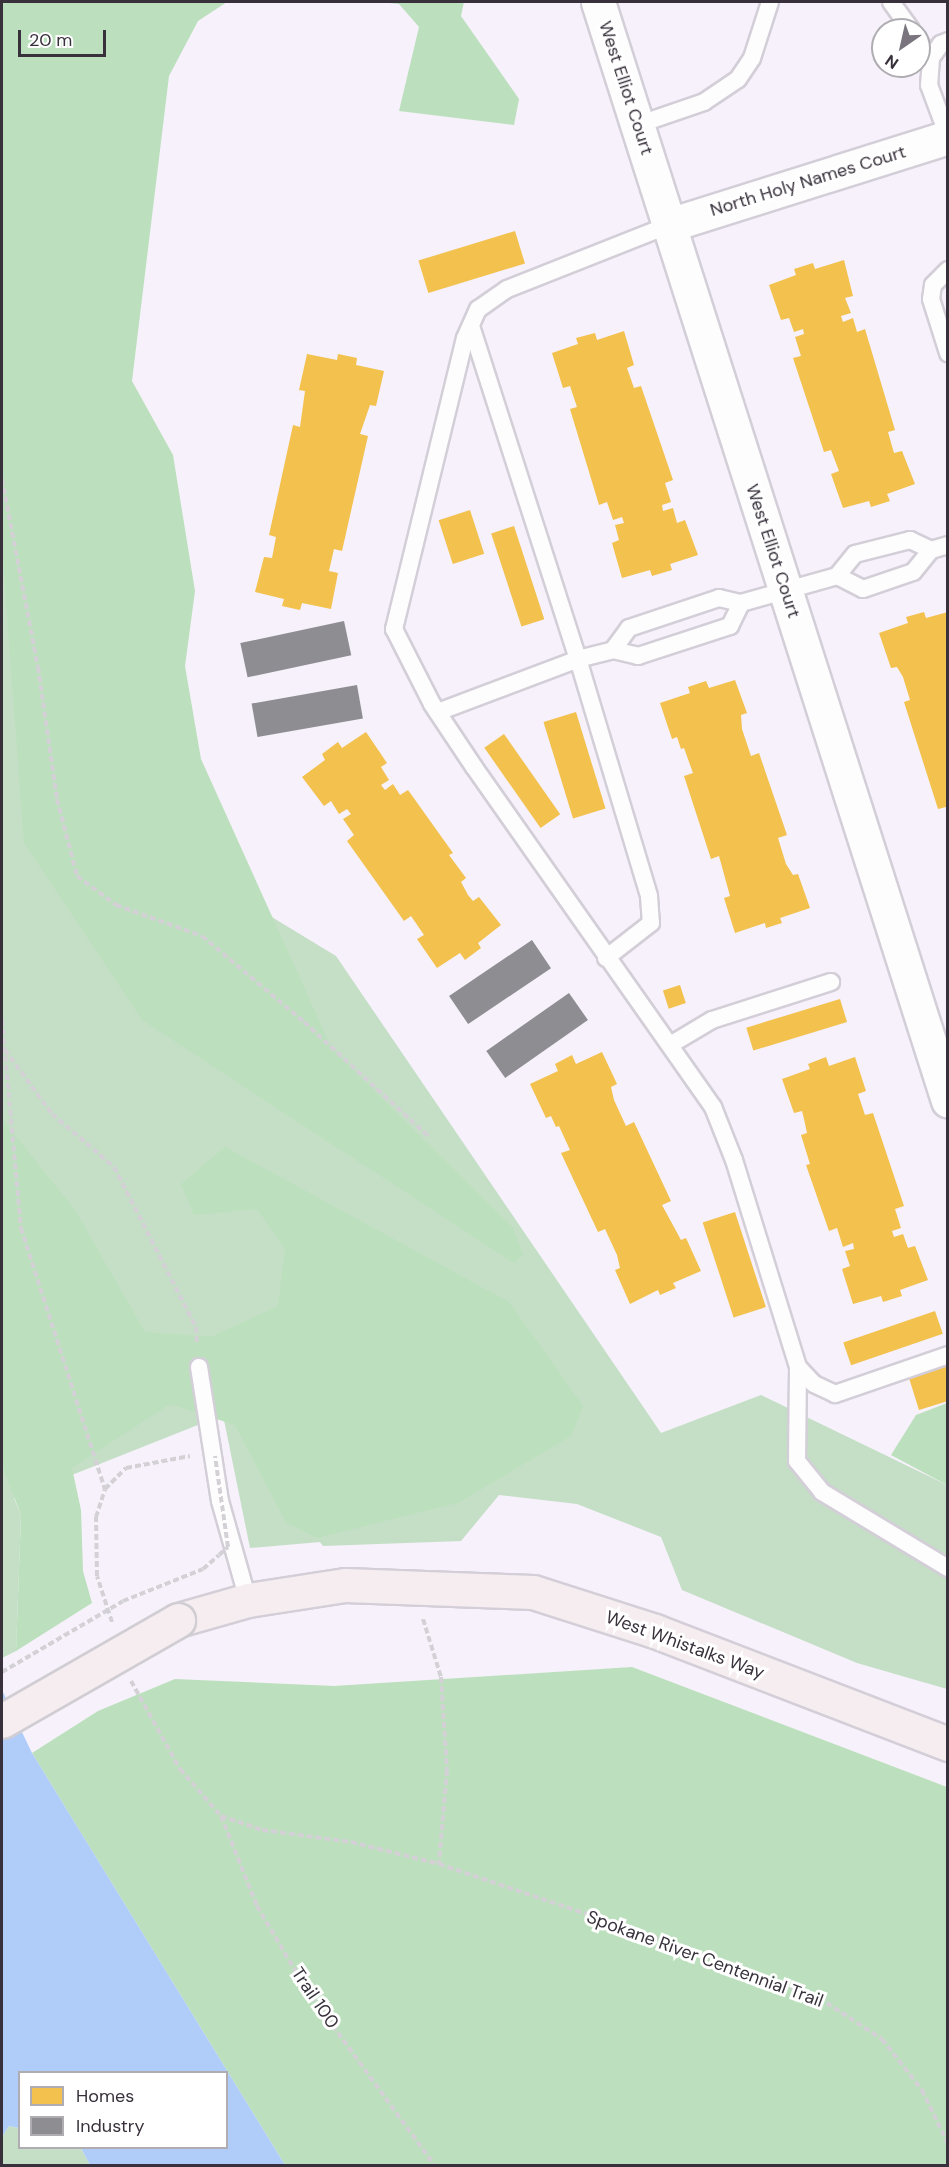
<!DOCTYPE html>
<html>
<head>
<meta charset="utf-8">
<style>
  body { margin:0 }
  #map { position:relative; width:949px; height:2167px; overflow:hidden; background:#f6f1fa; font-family:"DM Sans",sans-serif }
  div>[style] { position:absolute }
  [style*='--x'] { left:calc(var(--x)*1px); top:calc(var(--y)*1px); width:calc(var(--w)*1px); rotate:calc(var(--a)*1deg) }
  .green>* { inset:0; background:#c4dfc6 }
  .forest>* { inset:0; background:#bce0bd }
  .water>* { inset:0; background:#b0cdf9 }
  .homes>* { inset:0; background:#f2c14e; transform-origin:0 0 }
  .industry>* { inset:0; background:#8d8d92; transform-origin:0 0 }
  .path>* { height:4px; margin-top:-2px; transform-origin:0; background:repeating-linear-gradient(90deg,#d4d1d6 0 6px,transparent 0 9px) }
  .roads { filter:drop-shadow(2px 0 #d3ced7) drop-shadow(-2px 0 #d3ced7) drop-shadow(0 2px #d3ced7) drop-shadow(0 -2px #d3ced7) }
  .lane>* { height:16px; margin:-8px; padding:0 8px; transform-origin:8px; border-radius:8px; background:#fefdfe }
  .street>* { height:33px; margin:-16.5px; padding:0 16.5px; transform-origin:16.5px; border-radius:16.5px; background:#fefdfe }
  .primary>* { height:33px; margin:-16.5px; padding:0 16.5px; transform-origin:16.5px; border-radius:16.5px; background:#f5edef }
  .path-bridge>* { height:4px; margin-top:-2px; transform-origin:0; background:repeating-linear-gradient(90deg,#d4d1d6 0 6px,transparent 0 9px) }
  .bridges { filter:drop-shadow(2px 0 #d0cdd3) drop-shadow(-2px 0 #d0cdd3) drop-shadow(0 2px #d0cdd3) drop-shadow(0 -2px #d0cdd3) }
  .primary-bridge>* { height:33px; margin:-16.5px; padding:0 16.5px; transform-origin:16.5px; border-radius:16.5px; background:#f5edef }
  span { translate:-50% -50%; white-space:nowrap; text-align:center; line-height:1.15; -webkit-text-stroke:6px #fff; paint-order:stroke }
  .street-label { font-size:18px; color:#38313c }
  .frame { position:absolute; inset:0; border:3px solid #38313c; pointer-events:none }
  .legend { position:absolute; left:18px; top:2071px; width:210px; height:78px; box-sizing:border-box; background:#fff; border:2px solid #afadb1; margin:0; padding:8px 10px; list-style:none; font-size:18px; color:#38313c }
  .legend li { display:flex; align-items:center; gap:12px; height:30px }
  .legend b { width:30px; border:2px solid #afadb1 }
  .north { position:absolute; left:871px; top:18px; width:60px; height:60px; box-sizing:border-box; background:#fff; border:2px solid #afadb1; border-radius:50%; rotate:214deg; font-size:16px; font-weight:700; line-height:24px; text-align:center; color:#38313c }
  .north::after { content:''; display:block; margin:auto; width:21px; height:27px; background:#7a747e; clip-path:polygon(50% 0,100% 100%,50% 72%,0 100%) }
  .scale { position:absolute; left:18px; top:30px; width:88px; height:27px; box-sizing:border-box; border:3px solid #38313c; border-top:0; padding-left:8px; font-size:18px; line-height:21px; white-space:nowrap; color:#38313c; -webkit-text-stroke:4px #fff; paint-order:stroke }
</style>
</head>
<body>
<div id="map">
  <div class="green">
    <i style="clip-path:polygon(2px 2px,125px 828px,336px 956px,661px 1433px,761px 1395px,947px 1485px,947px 1689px,857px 1663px,682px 1590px,661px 1537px,577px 1504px,499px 1495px,461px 1541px,323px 1546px,320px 1542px,250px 1548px,223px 1415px,14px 1498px,21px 1515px,16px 1651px,2px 1658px)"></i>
    <i style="clip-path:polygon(9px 2126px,19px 2128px,20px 2148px,81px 2148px,90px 2165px,2px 2165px,2px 2137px)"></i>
  </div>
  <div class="forest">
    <i style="clip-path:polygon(2px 2px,227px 2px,198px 21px,169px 76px,132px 381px,173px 455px,195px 591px,185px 666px,201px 759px,331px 1047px,513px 1228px,523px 1255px,514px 1263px,142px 1020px,24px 843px,2px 548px)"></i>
    <i style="clip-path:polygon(379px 2px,464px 2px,461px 16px,519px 99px,514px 125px,399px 111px,419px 27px,399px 4px)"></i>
    <i style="clip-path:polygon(2px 1119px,75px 1210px,145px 1332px,211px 1337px,278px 1306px,285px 1249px,257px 1209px,194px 1215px,181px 1184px,225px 1147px,509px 1302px,583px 1406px,571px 1436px,458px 1503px,317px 1538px,286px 1522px,235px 1425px,170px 1404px,72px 1468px,81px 1510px,83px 1571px,92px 1603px,16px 1651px,21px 1515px,2px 1465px)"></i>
    <i style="clip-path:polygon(947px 1403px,948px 1403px,947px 1485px,891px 1455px,916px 1415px)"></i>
    <i style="clip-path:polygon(632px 1667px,947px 1787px,947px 2165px,285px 2165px,32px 1753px,98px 1711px,175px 1679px,334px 1686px)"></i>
  </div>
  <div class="water">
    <i style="clip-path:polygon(2px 1690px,32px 1753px,285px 2165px,90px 2165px,81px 2148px,226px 2148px,226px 2072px,20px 2072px,19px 2128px,9px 2126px,2px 2137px)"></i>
  </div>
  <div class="homes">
    <i style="left:515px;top:231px;width:34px;height:101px;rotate:73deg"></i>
    <i style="clip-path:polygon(844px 260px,853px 296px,845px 298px,851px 313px,841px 316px,843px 322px,853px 318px,857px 332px,865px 329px,895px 430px,888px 432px,894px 453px,902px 451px,915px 484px,887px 494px,890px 501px,871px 507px,869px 501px,843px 508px,831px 474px,839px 471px,831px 450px,824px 452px,793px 358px,801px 356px,795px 337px,804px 334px,803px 329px,794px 332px,789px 318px,781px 320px,769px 285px,796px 275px,794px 269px,813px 263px,815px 269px)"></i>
    <i style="clip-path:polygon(624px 331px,634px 365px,627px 368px,634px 388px,641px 386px,673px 480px,665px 483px,671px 502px,662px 505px,663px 511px,673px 508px,677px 523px,685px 520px,698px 555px,670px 564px,672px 570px,652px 576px,650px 570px,622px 578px,612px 543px,619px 540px,615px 525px,624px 523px,622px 517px,613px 520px,607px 502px,599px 505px,570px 409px,577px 407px,570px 386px,563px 388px,552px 353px,578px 344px,576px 338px,595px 333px,597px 340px)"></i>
    <i style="clip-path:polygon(307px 354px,337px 360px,338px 354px,357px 358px,356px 365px,384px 371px,376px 406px,370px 405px,360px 434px,368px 436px,342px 551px,334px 549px,329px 571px,338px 573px,331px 609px,302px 603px,300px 610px,282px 606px,284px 599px,255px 592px,264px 557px,272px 558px,276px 537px,269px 535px,293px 425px,300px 427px,305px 391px,299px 390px)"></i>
    <i style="left:470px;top:510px;width:46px;height:33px;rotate:72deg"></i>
    <i style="left:514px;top:526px;width:98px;height:24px;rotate:72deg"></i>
    <i style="clip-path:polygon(924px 612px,926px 618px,948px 612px,947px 811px,946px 807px,938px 809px,904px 702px,910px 700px,903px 677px,897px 667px,891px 668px,879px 633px,908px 623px,906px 617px)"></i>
    <i style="clip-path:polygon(735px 680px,747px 713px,741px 715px,742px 729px,751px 756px,759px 753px,787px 835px,778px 838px,786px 864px,793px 875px,798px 874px,810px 908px,780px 918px,782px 923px,766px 928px,765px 923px,735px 933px,724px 898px,730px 896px,719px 856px,711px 859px,684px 776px,693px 773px,684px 748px,681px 749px,677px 737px,672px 739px,660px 703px,690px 693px,688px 687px,706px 681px,709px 688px)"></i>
    <i style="left:576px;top:712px;width:101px;height:34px;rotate:73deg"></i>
    <i style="clip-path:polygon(366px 732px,387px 763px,381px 767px,389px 780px,381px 785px,385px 790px,393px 784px,400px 795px,408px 790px,453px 853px,449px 855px,466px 878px,461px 882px,468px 895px,473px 901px,479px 897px,501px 925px,478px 943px,481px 948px,465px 960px,460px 953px,437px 968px,417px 939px,424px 935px,411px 916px,404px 921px,347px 841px,354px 835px,343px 819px,351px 814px,347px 809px,339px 814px,331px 801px,324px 806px,302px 777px,325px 760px,322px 754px,338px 742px,342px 748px)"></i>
    <i style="left:504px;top:734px;width:98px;height:24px;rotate:55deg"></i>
    <i style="left:680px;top:985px;width:19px;height:18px;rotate:72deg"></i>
    <i style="left:840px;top:999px;width:24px;height:98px;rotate:73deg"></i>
    <i style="clip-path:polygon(602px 1052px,617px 1084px,611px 1087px,614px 1100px,626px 1126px,634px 1122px,671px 1201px,662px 1205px,681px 1240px,686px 1238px,701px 1271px,673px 1283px,676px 1288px,660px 1295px,658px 1290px,630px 1304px,615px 1270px,620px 1268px,617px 1255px,605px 1229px,598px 1232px,561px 1153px,570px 1150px,559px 1126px,556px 1127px,551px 1116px,546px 1118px,530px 1084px,558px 1071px,555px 1064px,572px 1055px,576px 1064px)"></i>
    <i style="clip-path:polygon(826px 1057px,829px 1066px,855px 1057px,866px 1091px,858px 1094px,865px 1115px,873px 1113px,904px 1206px,895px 1209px,901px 1228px,892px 1231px,894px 1237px,903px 1234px,908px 1248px,915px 1246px,928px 1280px,900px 1290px,902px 1296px,883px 1302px,881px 1296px,853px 1304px,842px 1269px,850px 1266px,845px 1251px,854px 1249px,853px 1243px,843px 1247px,837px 1228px,829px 1231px,806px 1165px,810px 1164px,801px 1135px,807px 1133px,804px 1119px,802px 1111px,794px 1113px,782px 1079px,810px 1069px,808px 1064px)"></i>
    <i style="left:735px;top:1212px;width:100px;height:34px;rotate:72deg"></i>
    <i style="left:935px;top:1311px;width:24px;height:97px;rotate:71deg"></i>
    <i style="clip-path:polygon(948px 1366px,948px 1401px,919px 1410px,909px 1378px)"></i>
  </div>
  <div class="industry">
    <i style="left:344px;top:621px;width:35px;height:106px;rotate:78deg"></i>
    <i style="left:357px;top:685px;width:34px;height:107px;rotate:80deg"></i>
    <i style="left:532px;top:940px;width:34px;height:100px;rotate:56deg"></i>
    <i style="left:569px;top:993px;width:33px;height:101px;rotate:55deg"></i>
  </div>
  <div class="path">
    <i style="--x:2;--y:479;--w:191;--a:79.2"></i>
    <i style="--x:38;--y:667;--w:133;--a:81.8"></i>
    <i style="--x:57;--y:799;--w:80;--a:75.4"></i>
    <i style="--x:77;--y:876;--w:49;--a:36.6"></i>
    <i style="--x:116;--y:905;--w:91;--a:19.8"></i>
    <i style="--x:202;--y:936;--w:133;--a:40.1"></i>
    <i style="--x:304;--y:1022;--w:170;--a:42.6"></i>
    <i style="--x:2;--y:1020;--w:209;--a:84.8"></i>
    <i style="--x:21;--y:1228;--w:274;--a:72.2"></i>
    <i style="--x:5;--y:1050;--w:79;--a:53.7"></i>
    <i style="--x:52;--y:1114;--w:82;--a:40.5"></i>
    <i style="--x:114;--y:1167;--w:180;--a:62.9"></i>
    <i style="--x:196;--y:1327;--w:18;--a:87"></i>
    <i style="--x:423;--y:1619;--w:61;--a:72.8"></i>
    <i style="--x:441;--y:1677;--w:93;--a:86.3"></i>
    <i style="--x:447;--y:1770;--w:94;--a:94.9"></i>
    <i style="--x:112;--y:1622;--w:48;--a:-108.1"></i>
    <i style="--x:97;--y:1576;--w:59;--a:-91"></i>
    <i style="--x:96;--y:1517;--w:29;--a:-72"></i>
    <i style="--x:105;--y:1489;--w:30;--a:-45"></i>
    <i style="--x:126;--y:1468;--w:65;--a:-10.6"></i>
    <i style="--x:131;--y:1681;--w:101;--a:60.9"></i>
    <i style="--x:180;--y:1769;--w:62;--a:48.9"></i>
    <i style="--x:221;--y:1816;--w:43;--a:18.9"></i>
    <i style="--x:262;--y:1830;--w:90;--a:7.7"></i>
    <i style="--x:351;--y:1842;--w:91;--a:14"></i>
    <i style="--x:439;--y:1864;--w:256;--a:18.7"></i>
    <i style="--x:681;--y:1946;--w:147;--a:20.6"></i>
    <i style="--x:819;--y:1998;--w:75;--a:33.1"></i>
    <i style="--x:882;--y:2039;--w:65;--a:51.9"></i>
    <i style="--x:922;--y:2090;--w:60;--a:64.3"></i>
    <i style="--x:221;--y:1816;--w:97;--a:68.2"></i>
    <i style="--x:257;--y:1906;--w:96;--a:59.4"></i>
    <i style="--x:306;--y:1989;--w:219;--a:53.9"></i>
  </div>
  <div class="roads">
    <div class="lane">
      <i style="--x:891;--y:2;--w:34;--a:54"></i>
      <i style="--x:948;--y:41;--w:8;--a:157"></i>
      <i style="--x:941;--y:44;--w:17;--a:126"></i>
      <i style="--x:931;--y:58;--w:27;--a:94"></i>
      <i style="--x:929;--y:85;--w:54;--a:69.6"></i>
      <i style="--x:919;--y:42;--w:20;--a:53"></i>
      <i style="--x:637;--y:125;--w:71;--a:-18.9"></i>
      <i style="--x:704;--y:102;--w:41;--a:-34.1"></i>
      <i style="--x:738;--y:79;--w:25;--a:-56"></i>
      <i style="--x:752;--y:58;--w:59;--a:-72.2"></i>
      <i style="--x:669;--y:225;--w:174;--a:158.4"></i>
      <i style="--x:507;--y:289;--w:35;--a:145"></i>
      <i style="--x:478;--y:309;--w:32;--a:114"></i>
      <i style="--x:465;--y:338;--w:300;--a:103.7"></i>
      <i style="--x:394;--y:629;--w:84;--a:63.1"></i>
      <i style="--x:432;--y:704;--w:76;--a:56.3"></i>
      <i style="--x:474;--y:767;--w:416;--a:54.9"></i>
      <i style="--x:713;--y:1107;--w:57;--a:68.4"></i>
      <i style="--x:734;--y:1160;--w:217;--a:72.8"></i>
      <i style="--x:798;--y:1367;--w:23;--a:47"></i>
      <i style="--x:814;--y:1384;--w:23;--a:25"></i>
      <i style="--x:835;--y:1394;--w:120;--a:-19"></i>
      <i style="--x:948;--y:270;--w:21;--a:135"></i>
      <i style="--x:933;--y:285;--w:14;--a:98"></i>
      <i style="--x:931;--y:299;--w:57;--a:72.5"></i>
      <i style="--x:471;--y:326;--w:350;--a:72.2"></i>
      <i style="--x:578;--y:659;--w:36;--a:-14"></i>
      <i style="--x:613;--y:650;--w:26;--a:13"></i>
      <i style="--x:638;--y:656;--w:97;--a:-18.1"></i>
      <i style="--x:730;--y:626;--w:25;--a:-64"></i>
      <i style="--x:931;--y:550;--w:18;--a:-16"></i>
      <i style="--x:613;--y:650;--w:27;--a:-54"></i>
      <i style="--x:629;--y:628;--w:95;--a:-18.4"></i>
      <i style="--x:719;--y:598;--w:23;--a:13"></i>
      <i style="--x:741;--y:603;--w:100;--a:-15.7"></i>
      <i style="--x:837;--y:576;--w:28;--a:-51"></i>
      <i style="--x:855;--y:554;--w:57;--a:-14.3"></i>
      <i style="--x:910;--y:540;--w:23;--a:25"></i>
      <i style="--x:931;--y:550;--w:28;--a:129"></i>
      <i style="--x:913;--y:572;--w:53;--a:161.2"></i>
      <i style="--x:863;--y:589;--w:29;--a:-153"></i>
      <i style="--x:438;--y:712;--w:150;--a:-20.7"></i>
      <i style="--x:578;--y:659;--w:247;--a:73.3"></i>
      <i style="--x:649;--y:896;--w:27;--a:86"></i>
      <i style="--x:651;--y:923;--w:57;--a:142.1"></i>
      <i style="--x:670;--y:1045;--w:49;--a:-30.8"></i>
      <i style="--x:712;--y:1020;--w:125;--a:-17.7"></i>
      <i style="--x:199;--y:1367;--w:136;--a:81.1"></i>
      <i style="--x:220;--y:1501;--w:103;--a:74.2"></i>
      <i style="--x:798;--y:1367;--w:94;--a:90.6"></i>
      <i style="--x:797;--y:1461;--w:40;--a:51"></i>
      <i style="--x:822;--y:1492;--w:147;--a:31.1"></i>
    </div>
    <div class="street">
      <i style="--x:598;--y:2;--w:1153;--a:72.33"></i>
      <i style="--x:669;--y:225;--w:293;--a:-17.5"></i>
    </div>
    <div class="primary">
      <i style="--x:178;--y:1620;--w:73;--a:-15.9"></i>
      <i style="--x:248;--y:1600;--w:98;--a:-8.8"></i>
      <i style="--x:345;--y:1585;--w:188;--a:2.1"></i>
      <i style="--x:533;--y:1592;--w:128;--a:17.7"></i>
      <i style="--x:655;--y:1631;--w:314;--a:21.1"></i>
    </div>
  </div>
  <div class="path-bridge">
    <i style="--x:2;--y:1672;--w:140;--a:-30.4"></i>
    <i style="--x:123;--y:1601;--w:86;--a:-21.8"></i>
    <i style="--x:203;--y:1569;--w:21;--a:-41"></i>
    <i style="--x:219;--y:1555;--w:12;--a:-42"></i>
    <i style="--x:228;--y:1547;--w:92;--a:-98.1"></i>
  </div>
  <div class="bridges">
    <div class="primary-bridge">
      <i style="--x:2;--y:1721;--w:203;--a:-29.8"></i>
    </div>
  </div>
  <div class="street-label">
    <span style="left:626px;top:88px;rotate:72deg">West Elliot Court</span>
    <span style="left:808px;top:181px;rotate:-17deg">North Holy Names Court</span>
    <span style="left:773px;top:551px;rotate:72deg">West Elliot Court</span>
    <span style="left:685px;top:1645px;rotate:20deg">West Whistalks Way</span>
    <span style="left:705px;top:1959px;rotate:20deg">Spokane River Centennial Trail</span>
    <span style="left:315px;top:1998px;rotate:56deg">Trail 100</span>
  </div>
  <div class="frame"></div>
  <ul class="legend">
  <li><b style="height:16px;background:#f2c14e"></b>Homes</li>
  <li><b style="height:16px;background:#8d8d92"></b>Industry</li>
  </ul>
  <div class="north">N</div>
  <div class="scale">20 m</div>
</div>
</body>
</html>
